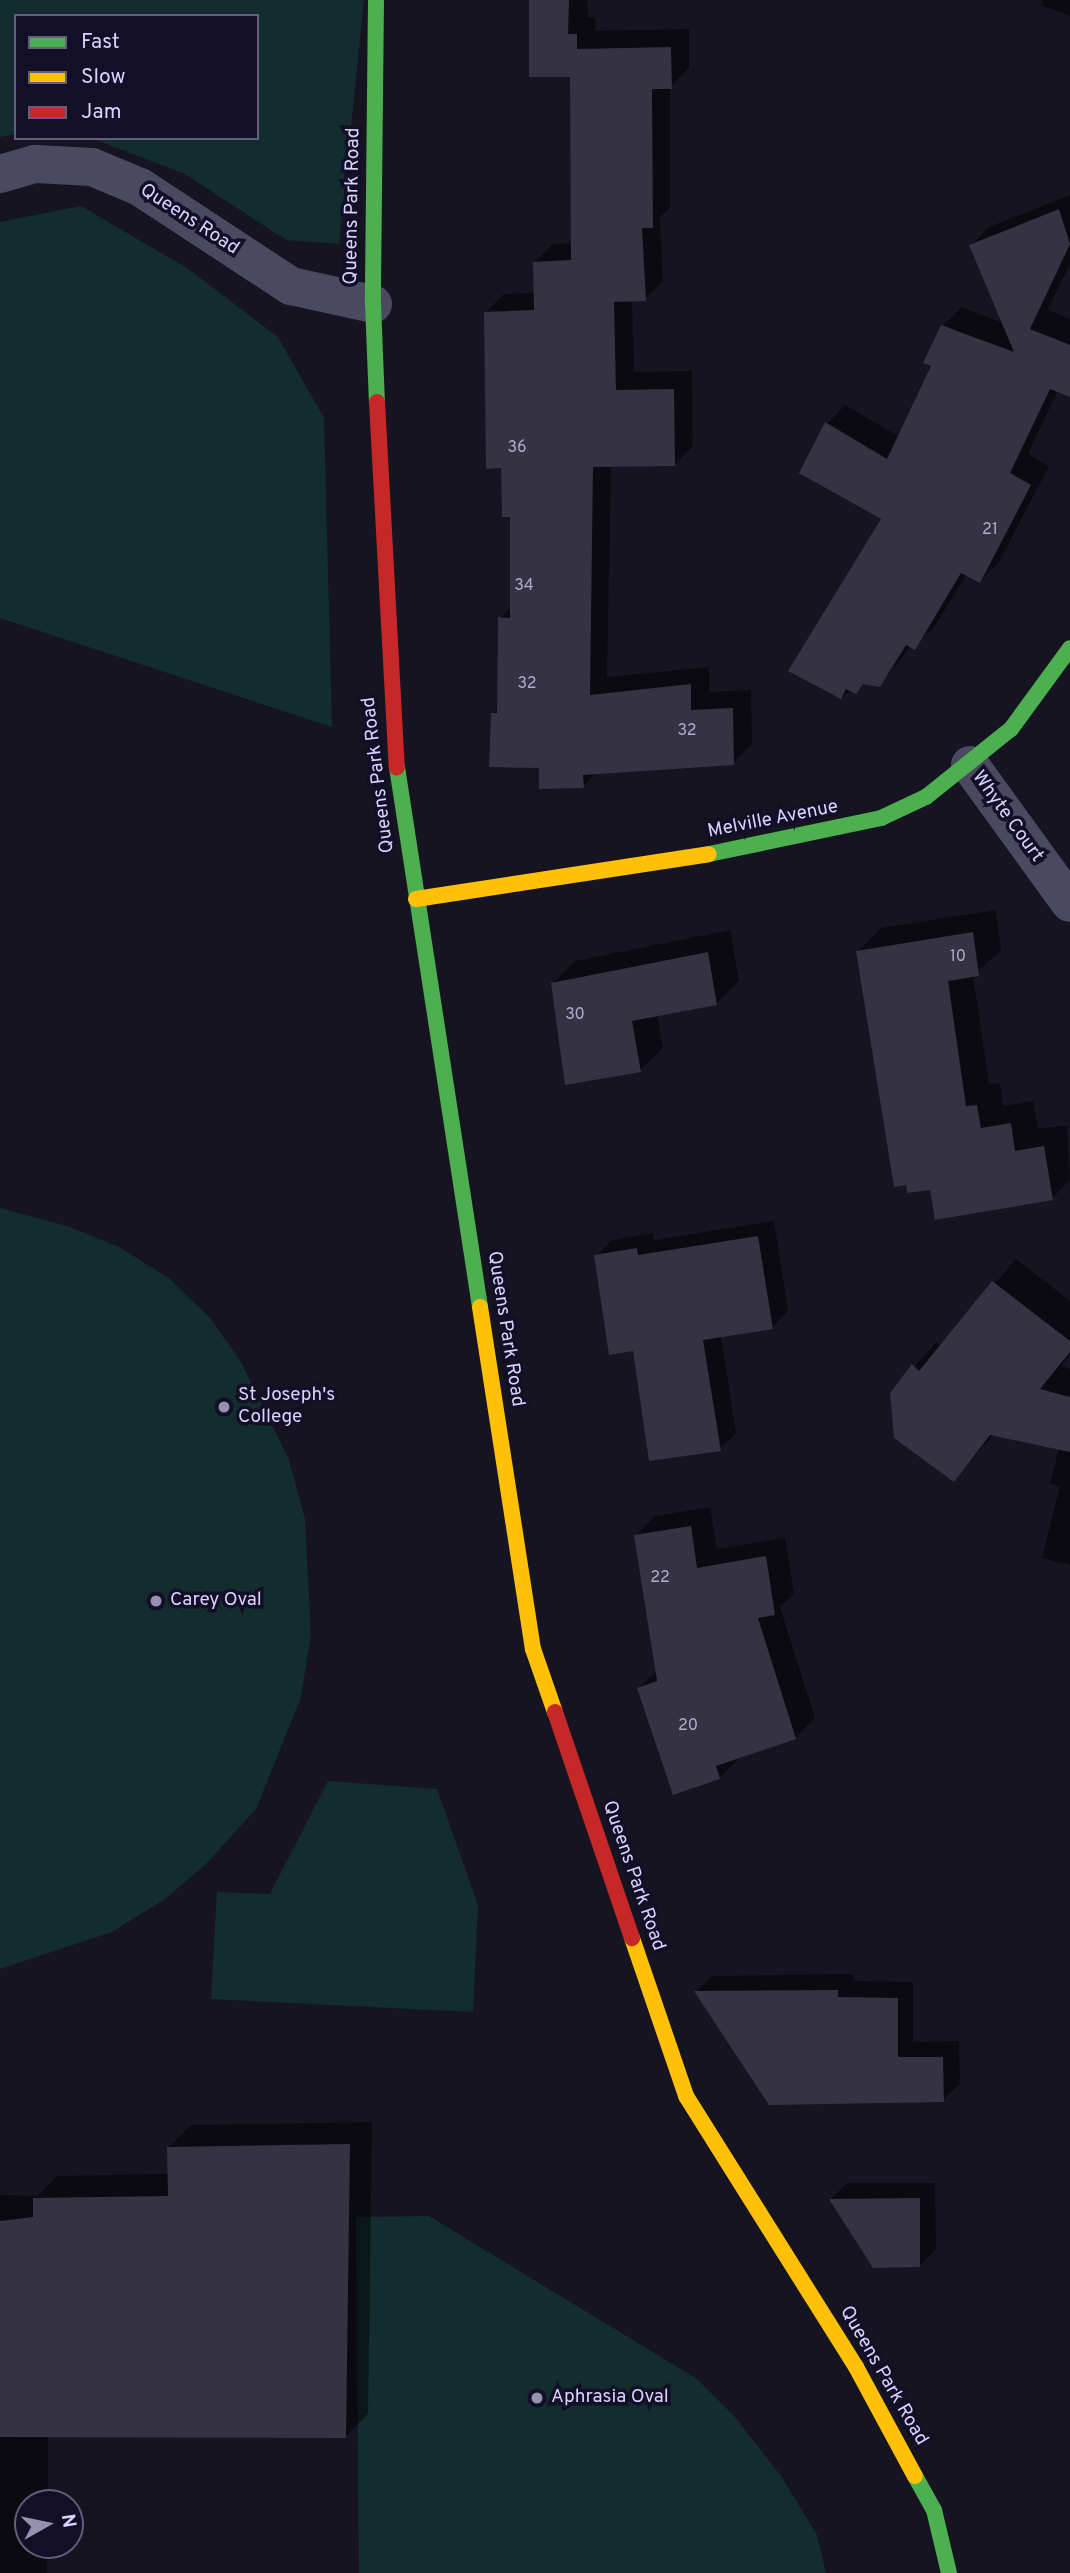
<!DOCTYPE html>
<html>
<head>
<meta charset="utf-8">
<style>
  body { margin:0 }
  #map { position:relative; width:1070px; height:2573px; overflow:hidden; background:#161421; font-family:Overpass,sans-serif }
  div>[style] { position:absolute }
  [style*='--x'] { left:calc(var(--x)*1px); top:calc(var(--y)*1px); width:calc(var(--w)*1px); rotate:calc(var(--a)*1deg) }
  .green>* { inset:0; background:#132c2d }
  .shadow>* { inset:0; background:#0007 }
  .building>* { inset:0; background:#343243 }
  .street>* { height:38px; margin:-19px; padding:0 19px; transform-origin:19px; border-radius:19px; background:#4a4962 }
  .fast>* { height:16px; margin:-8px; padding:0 8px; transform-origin:8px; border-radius:8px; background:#4caf50 }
  .slow>* { height:16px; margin:-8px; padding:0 8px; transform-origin:8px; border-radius:8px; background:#ffc107 }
  .jam>* { height:16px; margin:-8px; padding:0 8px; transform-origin:8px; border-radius:8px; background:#c62828 }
  .dots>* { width:19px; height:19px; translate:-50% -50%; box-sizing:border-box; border:4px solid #130f26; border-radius:50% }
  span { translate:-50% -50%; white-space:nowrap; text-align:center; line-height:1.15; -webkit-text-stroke:7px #130f26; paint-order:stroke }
  .number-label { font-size:16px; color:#b0acd0 }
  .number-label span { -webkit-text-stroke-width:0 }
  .street-label { font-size:19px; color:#d9d4ff }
  .poi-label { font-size:19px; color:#d9d4ff }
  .left { translate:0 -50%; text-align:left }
  .legend { position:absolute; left:14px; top:14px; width:245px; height:126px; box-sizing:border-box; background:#130f26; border:2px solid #625e7d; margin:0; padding:9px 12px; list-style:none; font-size:21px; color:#d9d4ff }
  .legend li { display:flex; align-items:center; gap:14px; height:35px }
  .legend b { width:35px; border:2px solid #625e7d }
  .north { position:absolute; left:14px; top:2489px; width:70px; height:70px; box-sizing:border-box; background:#130f26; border:2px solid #625e7d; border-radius:50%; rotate:81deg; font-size:19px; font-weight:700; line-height:28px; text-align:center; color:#d9d4ff }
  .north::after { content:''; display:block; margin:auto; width:24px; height:32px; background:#9591b1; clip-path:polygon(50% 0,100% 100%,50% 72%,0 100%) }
</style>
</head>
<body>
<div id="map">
  <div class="green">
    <i style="clip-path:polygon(0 0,364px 0,339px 244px,286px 240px,185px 174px,91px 138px,257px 138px,257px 16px,16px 16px,16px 134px,0 137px)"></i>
    <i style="clip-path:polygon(81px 206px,187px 268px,278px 337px,324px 418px,332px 727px,0 618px,0 222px)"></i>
    <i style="clip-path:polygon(0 1208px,67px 1226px,119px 1247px,170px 1279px,210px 1318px,241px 1362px,289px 1460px,305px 1519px,311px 1635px,301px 1697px,256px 1809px,207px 1863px,165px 1899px,112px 1932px,0 1969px)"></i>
    <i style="clip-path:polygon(328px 1781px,437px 1789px,478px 1905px,473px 2012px,211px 1999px,217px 1892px,270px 1894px)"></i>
    <i style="clip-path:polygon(429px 2216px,697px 2379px,735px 2417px,781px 2476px,817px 2535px,826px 2573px,359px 2573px,356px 2217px)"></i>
  </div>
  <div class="shadow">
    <i style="clip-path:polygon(530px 0,587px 0,588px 17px,595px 17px,595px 31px,689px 29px,689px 68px,670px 87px,670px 208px,660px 217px,663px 281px,645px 299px,632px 300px,634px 372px,692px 371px,693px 446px,675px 465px,611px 465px,607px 677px,709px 667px,709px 692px,751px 690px,752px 744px,733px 763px,597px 772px,583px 786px,541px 766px,493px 713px,498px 708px,500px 618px,512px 606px,512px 515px,485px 313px,504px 294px,535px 293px,534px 263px,553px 244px,573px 243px,572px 75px)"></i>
    <i style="clip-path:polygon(1043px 0,1070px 0,1070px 16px,1041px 5px)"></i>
    <i style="clip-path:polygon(1070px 195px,1070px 263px,1048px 310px,1070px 319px,1070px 382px,1058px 390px,1028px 454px,1049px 466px,999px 562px,980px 581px,967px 574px,933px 629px,911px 646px,880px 685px,864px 683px,841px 697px,884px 518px,827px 424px,845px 405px,900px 437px,933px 365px,943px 326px,961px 307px,1004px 323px,971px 245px,989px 227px)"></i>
    <i style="clip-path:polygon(996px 910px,1001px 951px,973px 975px,989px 1084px,1000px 1083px,1003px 1106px,1033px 1101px,1038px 1129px,1067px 1125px,1070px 1180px,1052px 1198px,932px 1188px,858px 951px,881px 928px)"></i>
    <i style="clip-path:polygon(730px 930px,739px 981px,716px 1004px,657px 1014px,663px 1048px,640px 1070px,552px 984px,575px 961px)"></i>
    <i style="clip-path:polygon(774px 1221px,788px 1311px,772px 1328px,721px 1336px,736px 1433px,720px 1449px,634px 1349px,596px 1256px,612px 1240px,653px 1233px,654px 1240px)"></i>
    <i style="clip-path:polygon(1016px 1259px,1070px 1301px,1070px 1355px,1061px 1366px,1070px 1369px,1070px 1565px,1042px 1558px,1060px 1486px,1050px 1484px,1059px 1448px,994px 1434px,954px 1479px,892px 1393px,936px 1342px,941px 1347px)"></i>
    <i style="clip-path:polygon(710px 1507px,717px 1549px,785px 1538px,794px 1594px,780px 1607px,815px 1718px,795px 1738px,739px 1758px,720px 1778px,639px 1688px,657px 1670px,635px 1536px,655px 1516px)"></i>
    <i style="clip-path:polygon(853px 1974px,854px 1981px,913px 1982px,913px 2042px,959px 2041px,960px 2084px,943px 2100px,697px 1991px,712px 1976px)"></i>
    <i style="clip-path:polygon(372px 2122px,368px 2414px,345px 2437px,48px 2435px,48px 2503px,28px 2503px,28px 2545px,48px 2545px,47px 2573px,0 2573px,0 2195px,38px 2196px,57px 2176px,169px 2174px,168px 2148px,191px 2125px)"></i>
    <i style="clip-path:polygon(847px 2183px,935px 2183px,936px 2249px,920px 2265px,874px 2267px,831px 2199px)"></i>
  </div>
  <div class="building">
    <i style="clip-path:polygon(529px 0,569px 0,568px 34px,577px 34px,577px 49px,671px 47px,672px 89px,652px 89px,653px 228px,642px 228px,646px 301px,614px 302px,616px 390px,674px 389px,675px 466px,593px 467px,590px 695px,691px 684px,691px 710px,733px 708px,734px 765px,583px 775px,584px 788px,539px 789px,539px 768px,489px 767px,491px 713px,497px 713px,498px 617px,510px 618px,510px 517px,502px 517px,501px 468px,486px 469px,484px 312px,534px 310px,533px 262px,571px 260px,570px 77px,529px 77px)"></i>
    <i style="clip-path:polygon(1059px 209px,1070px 244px,1030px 329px,1070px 345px,1070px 397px,1050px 389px,1010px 473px,1031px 485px,980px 583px,961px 573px,915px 650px,906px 645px,880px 687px,863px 684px,856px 694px,846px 689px,841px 699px,788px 671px,881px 519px,799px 473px,825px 422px,887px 459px,931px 366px,923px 363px,941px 325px,1014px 352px,969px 245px)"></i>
    <i style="clip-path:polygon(973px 932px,979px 976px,948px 981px,966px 1106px,977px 1105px,981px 1128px,1011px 1123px,1015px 1151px,1044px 1146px,1053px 1200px,935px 1220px,930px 1190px,907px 1193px,906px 1185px,894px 1187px,856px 951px)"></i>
    <i style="clip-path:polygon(708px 952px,717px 1005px,632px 1021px,641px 1072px,565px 1085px,551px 983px)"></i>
    <i style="clip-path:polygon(758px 1236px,773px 1329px,703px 1340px,721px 1451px,649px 1461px,633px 1351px,609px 1355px,594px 1255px,637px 1248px,638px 1255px)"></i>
    <i style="clip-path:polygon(992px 1281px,1070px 1341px,1070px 1352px,1040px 1389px,1070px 1397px,1070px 1452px,990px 1435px,954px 1482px,894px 1438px,890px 1393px,912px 1364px,919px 1371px)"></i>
    <i style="clip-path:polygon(691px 1526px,697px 1568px,766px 1556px,775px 1615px,758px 1618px,796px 1739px,716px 1766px,720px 1779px,673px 1795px,637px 1688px,657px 1681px,634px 1535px)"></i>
    <i style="clip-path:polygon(838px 1990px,838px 1997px,898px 1998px,898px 2057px,943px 2057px,944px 2102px,769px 2105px,694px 1991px)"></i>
    <i style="clip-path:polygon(350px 2144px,346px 2438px,0 2437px,0 2221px,33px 2217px,33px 2198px,168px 2196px,167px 2147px)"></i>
    <i style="clip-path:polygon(920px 2198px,920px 2267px,873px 2268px,829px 2199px)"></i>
  </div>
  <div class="street">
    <i style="--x:0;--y:174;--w:37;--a:-16"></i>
    <i style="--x:36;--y:164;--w:56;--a:3.1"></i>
    <i style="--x:92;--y:167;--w:52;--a:22.6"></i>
    <i style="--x:140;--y:187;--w:181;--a:33.3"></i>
    <i style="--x:291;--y:286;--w:84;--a:12.4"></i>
    <i style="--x:970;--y:765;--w:170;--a:54.1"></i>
  </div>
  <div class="fast">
    <i style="--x:376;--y:0;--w:304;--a:90.6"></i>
    <i style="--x:373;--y:304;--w:98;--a:87.7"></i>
    <i style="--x:397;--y:767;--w:546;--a:81.26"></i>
    <i style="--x:709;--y:854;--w:176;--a:-11.8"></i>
    <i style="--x:881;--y:818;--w:50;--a:-25"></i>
    <i style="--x:926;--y:797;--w:109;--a:-38.7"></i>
    <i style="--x:1011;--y:729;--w:100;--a:-53.9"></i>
    <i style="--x:915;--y:2476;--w:39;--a:61"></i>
    <i style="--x:934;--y:2510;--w:65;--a:76.6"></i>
  </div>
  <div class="slow">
    <i style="--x:416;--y:899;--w:296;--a:-8.7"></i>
    <i style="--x:480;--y:1307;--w:346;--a:81.2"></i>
    <i style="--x:533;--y:1649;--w:67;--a:70.8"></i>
    <i style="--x:632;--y:1938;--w:167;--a:71.1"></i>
    <i style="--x:686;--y:2096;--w:320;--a:57.9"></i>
    <i style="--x:856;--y:2367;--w:124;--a:61.6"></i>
  </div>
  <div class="jam">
    <i style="--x:377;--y:402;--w:366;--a:86.9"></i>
    <i style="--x:555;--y:1712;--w:239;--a:71.2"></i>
  </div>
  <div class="dots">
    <i style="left:224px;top:1407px;background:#9591b1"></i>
    <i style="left:156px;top:1601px;background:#9591b1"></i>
    <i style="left:537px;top:2398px;background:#9591b1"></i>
  </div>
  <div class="number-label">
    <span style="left:517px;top:448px">36</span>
    <span style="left:990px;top:530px">21</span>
    <span style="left:524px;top:586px">34</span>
    <span style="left:527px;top:684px">32</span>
    <span style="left:687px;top:731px">32</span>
    <span style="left:958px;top:957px">10</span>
    <span style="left:575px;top:1015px">30</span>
    <span style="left:660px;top:1578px">22</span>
    <span style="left:688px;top:1726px">20</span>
  </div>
  <div class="street-label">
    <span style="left:353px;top:206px;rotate:-89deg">Queens Park Road</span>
    <span style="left:189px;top:220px;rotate:33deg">Queens Road</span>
    <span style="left:379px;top:775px;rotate:-97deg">Queens Park Road</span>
    <span style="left:1007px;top:817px;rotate:54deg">Whyte Court</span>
    <span style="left:773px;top:820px;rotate:-11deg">Melville Avenue</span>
    <span style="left:505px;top:1329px;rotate:81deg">Queens Park Road</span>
    <span style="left:633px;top:1876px;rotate:71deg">Queens Park Road</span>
    <span style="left:883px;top:2376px;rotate:60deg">Queens Park Road</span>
  </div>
  <div class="poi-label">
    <span class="left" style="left:238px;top:1407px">St Joseph's<br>College</span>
    <span class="left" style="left:170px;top:1601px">Carey Oval</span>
    <span class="left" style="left:551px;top:2398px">Aphrasia Oval</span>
  </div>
  <ul class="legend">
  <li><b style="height:9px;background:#4caf50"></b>Fast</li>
  <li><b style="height:9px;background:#ffc107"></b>Slow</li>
  <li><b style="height:9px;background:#c62828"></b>Jam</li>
  </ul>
  <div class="north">N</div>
</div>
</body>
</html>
